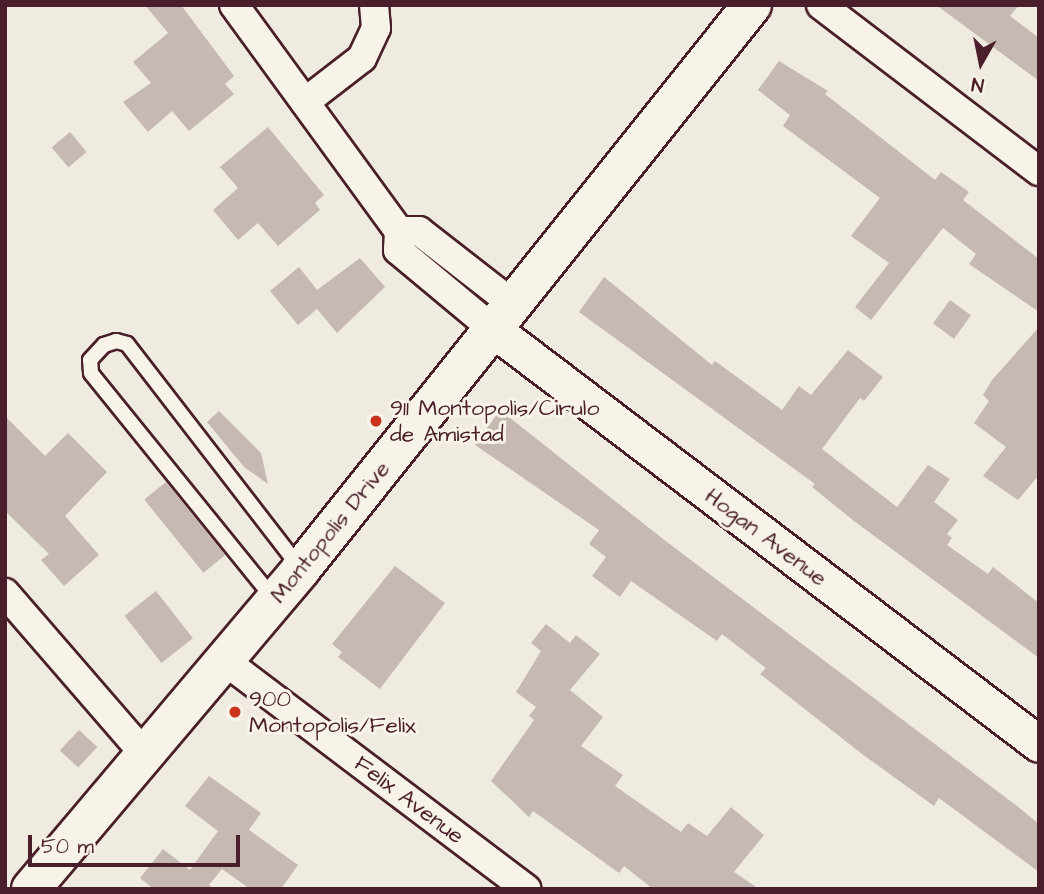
<!DOCTYPE html>
<html>
<head>
<meta charset="utf-8">
<style>
  body { margin:0 }
  #map { position:relative; width:1044px; height:894px; overflow:hidden; background:#f0ebe0; font-family:"Architects Daughter",sans-serif }
  div>[style] { position:absolute }
  [style*='--x'] { left:calc(var(--x)*1px); top:calc(var(--y)*1px); width:calc(var(--w)*1px); rotate:calc(var(--a)*1deg) }
  .building>* { inset:0; background:#c6b8b3; transform-origin:0 0 }
  .roads { filter:drop-shadow(2px 0 #4a1f2b) drop-shadow(-2px 0 #4a1f2b) drop-shadow(0 2px #4a1f2b) drop-shadow(0 -2px #4a1f2b) }
  .service>* { height:14px; margin:-7px; padding:0 7px; transform-origin:7px; border-radius:7px; background:#f7f3e8 }
  .minor>* { height:28px; margin:-14px; padding:0 14px; transform-origin:14px; border-radius:14px; background:#f7f3e8 }
  .tertiary>* { height:35px; margin:-17.5px; padding:0 17.5px; transform-origin:17.5px; border-radius:17.5px; background:#f7f3e8 }
  .secondary>* { height:38px; margin:-19px; padding:0 19px; transform-origin:19px; border-radius:19px; background:#f7f3e8 }
  .dots>* { width:19px; height:19px; translate:-50% -50%; box-sizing:border-box; border:4px solid #f7f3e8; border-radius:50% }
  span { translate:-50% -50%; white-space:nowrap; text-align:center; line-height:1.15; -webkit-text-stroke:6px #f7f3e8; paint-order:stroke }
  .poi-label { font-size:23px; color:#4a1f2b }
  .left { translate:0 -50%; text-align:left }
  .street-label { font-size:23px; color:#4a1f2b }
  .frame { position:absolute; inset:0; border:7px solid #4a1f2b; pointer-events:none }
  .north { position:absolute; left:946px; top:28px; width:70px; height:70px; -webkit-text-stroke:5px #f7f3e8; paint-order:stroke; rotate:189deg; font-size:19px; font-weight:700; line-height:28px; text-align:center; color:#4a1f2b }
  .north::after { content:''; display:block; margin:auto; width:24px; height:32px; background:#4a1f2b; clip-path:polygon(50% 0,100% 100%,50% 72%,0 100%) }
  .scale { position:absolute; left:28px; top:835px; width:212px; height:32px; box-sizing:border-box; border:4px solid #4a1f2b; border-top:0; padding-left:9px; font-size:21px; line-height:24px; white-space:nowrap; color:#4a1f2b; -webkit-text-stroke:5px #f7f3e8; paint-order:stroke }
</style>
</head>
<body>
<div id="map">
  <div class="building">
    <i style="clip-path:polygon(145px 5px,181px 5px,234px 76px,225px 84px,234px 94px,189px 131px,172px 111px,148px 132px,123px 102px,151px 83px,133px 62px,168px 33px)"></i>
    <i style="clip-path:polygon(936px 5px,1019px 5px,1010px 16px,1039px 38px,1039px 81px)"></i>
    <i style="clip-path:polygon(779px 61px,828px 91px,825px 94px,935px 180px,941px 172px,969px 192px,963px 200px,1039px 259px,1039px 312px,969px 264px,976px 254px,943px 228px,871px 320px,855px 307px,889px 263px,851px 236px,880px 198px,783px 126px,790px 115px,758px 90px)"></i>
    <i style="clip-path:polygon(268px 127px,324px 195px,315px 203px,320px 210px,278px 246px,258px 223px,238px 240px,213px 210px,238px 188px,220px 167px)"></i>
    <i style="left:70px;top:132px;width:26px;height:24px;rotate:50deg"></i>
    <i style="clip-path:polygon(360px 258px,385px 287px,337px 333px,317px 309px,298px 325px,270px 291px,299px 267px,317px 290px)"></i>
    <i style="clip-path:polygon(604px 277px,712px 365px,715px 361px,782px 410px,799px 386px,811px 395px,848px 350px,883px 377px,864px 401px,860px 398px,822px 449px,897px 507px,928px 465px,950px 479px,934px 502px,958px 520px,947px 534px,952px 538px,947px 545px,988px 574px,993px 567px,1039px 603px,1039px 658px,854px 521px,812px 487px,815px 484px,579px 312px)"></i>
    <i style="left:950px;top:300px;width:26px;height:29px;rotate:36deg"></i>
    <i style="clip-path:polygon(1039px 327px,1039px 475px,1018px 500px,983px 476px,1006px 447px,974px 423px,989px 401px,983px 395px,992px 380px)"></i>
    <i style="clip-path:polygon(500px 410px,663px 539px,1017px 806px,1039px 824px,1039px 872px,939px 798px,934px 806px,862px 754px,760px 674px,766px 668px,722px 634px,717px 641px,631px 581px,620px 597px,592px 576px,606px 557px,589px 544px,599px 530px,475px 445px)"></i>
    <i style="clip-path:polygon(219px 411px,261px 453px,268px 484px,244px 467px,207px 422px)"></i>
    <i style="clip-path:polygon(5px 416px,45px 456px,68px 433px,107px 472px,65px 516px,99px 555px,64px 586px,41px 560px,49px 554px,5px 511px)"></i>
    <i style="left:166px;top:482px;width:94px;height:28px;rotate:51deg"></i>
    <i style="clip-path:polygon(395px 566px,445px 603px,380px 689px,338px 657px,342px 652px,332px 644px)"></i>
    <i style="left:156px;top:591px;width:60px;height:40px;rotate:52deg"></i>
    <i style="clip-path:polygon(546px 624px,570px 643px,576px 635px,600px 654px,570px 690px,603px 717px,581px 746px,623px 775px,615px 786px,681px 832px,688px 823px,707px 836px,731px 807px,764px 835px,734px 872px,759px 889px,653px 889px,624px 866px,619px 873px,533px 811px,529px 817px,491px 781px,534px 720px,529px 716px,536px 707px,516px 692px,541px 651px,531px 643px)"></i>
    <i style="left:79px;top:730px;width:25px;height:28px;rotate:43deg"></i>
    <i style="clip-path:polygon(209px 776px,261px 813px,249px 830px,298px 865px,281px 889px,250px 889px,222px 869px,209px 885px,214px 889px,154px 889px,140px 878px,163px 849px,190px 870px,218px 831px,185px 806px)"></i>
  </div>
  <div class="roads">
    <div class="service">
      <i style="--x:273;--y:598;--w:289;--a:-129"></i>
      <i style="--x:91;--y:373;--w:13;--a:-94"></i>
      <i style="--x:90;--y:360;--w:21;--a:-47"></i>
      <i style="--x:104;--y:345;--w:13;--a:-18"></i>
      <i style="--x:116;--y:341;--w:11;--a:15"></i>
      <i style="--x:127;--y:344;--w:283;--a:52.3"></i>
    </div>
    <div class="minor">
      <i style="--x:234;--y:5;--w:280;--a:53.9"></i>
      <i style="--x:399;--y:231;--w:19;--a:93"></i>
      <i style="--x:398;--y:250;--w:125;--a:39.8"></i>
      <i style="--x:821;--y:5;--w:274;--a:37.3"></i>
      <i style="--x:305;--y:102;--w:72;--a:-37.7"></i>
      <i style="--x:362;--y:58;--w:33;--a:-65"></i>
      <i style="--x:376;--y:28;--w:23;--a:-95"></i>
      <i style="--x:399;--y:231;--w:20;--a:0"></i>
      <i style="--x:419;--y:231;--w:120;--a:37.9"></i>
      <i style="--x:5;--y:593;--w:216;--a:49.1"></i>
      <i style="--x:225;--y:661;--w:378;--a:37.1"></i>
    </div>
    <div class="tertiary">
      <i style="--x:494;--y:330;--w:684;--a:37.22"></i>
    </div>
    <div class="secondary">
      <i style="--x:31;--y:889;--w:419;--a:-49.8"></i>
      <i style="--x:301;--y:569;--w:722;--a:-51.35"></i>
    </div>
  </div>
  <div class="dots">
    <i style="left:376px;top:421px;background:#c8321e"></i>
    <i style="left:235px;top:712px;background:#c8321e"></i>
  </div>
  <div class="poi-label">
    <span class="left" style="left:390px;top:421px">911 Montopolis/Cirulo<br>de Amistad</span>
    <span class="left" style="left:249px;top:712px">900<br>Montopolis/Felix</span>
  </div>
  <div class="street-label">
    <span style="left:330px;top:532px;rotate:-51deg">Montopolis Drive</span>
    <span style="left:766px;top:537px;rotate:37deg">Hogan Avenue</span>
    <span style="left:409px;top:800px;rotate:37deg">Felix Avenue</span>
  </div>
  <div class="frame"></div>
  <div class="north">N</div>
  <div class="scale">50 m</div>
</div>
</body>
</html>
